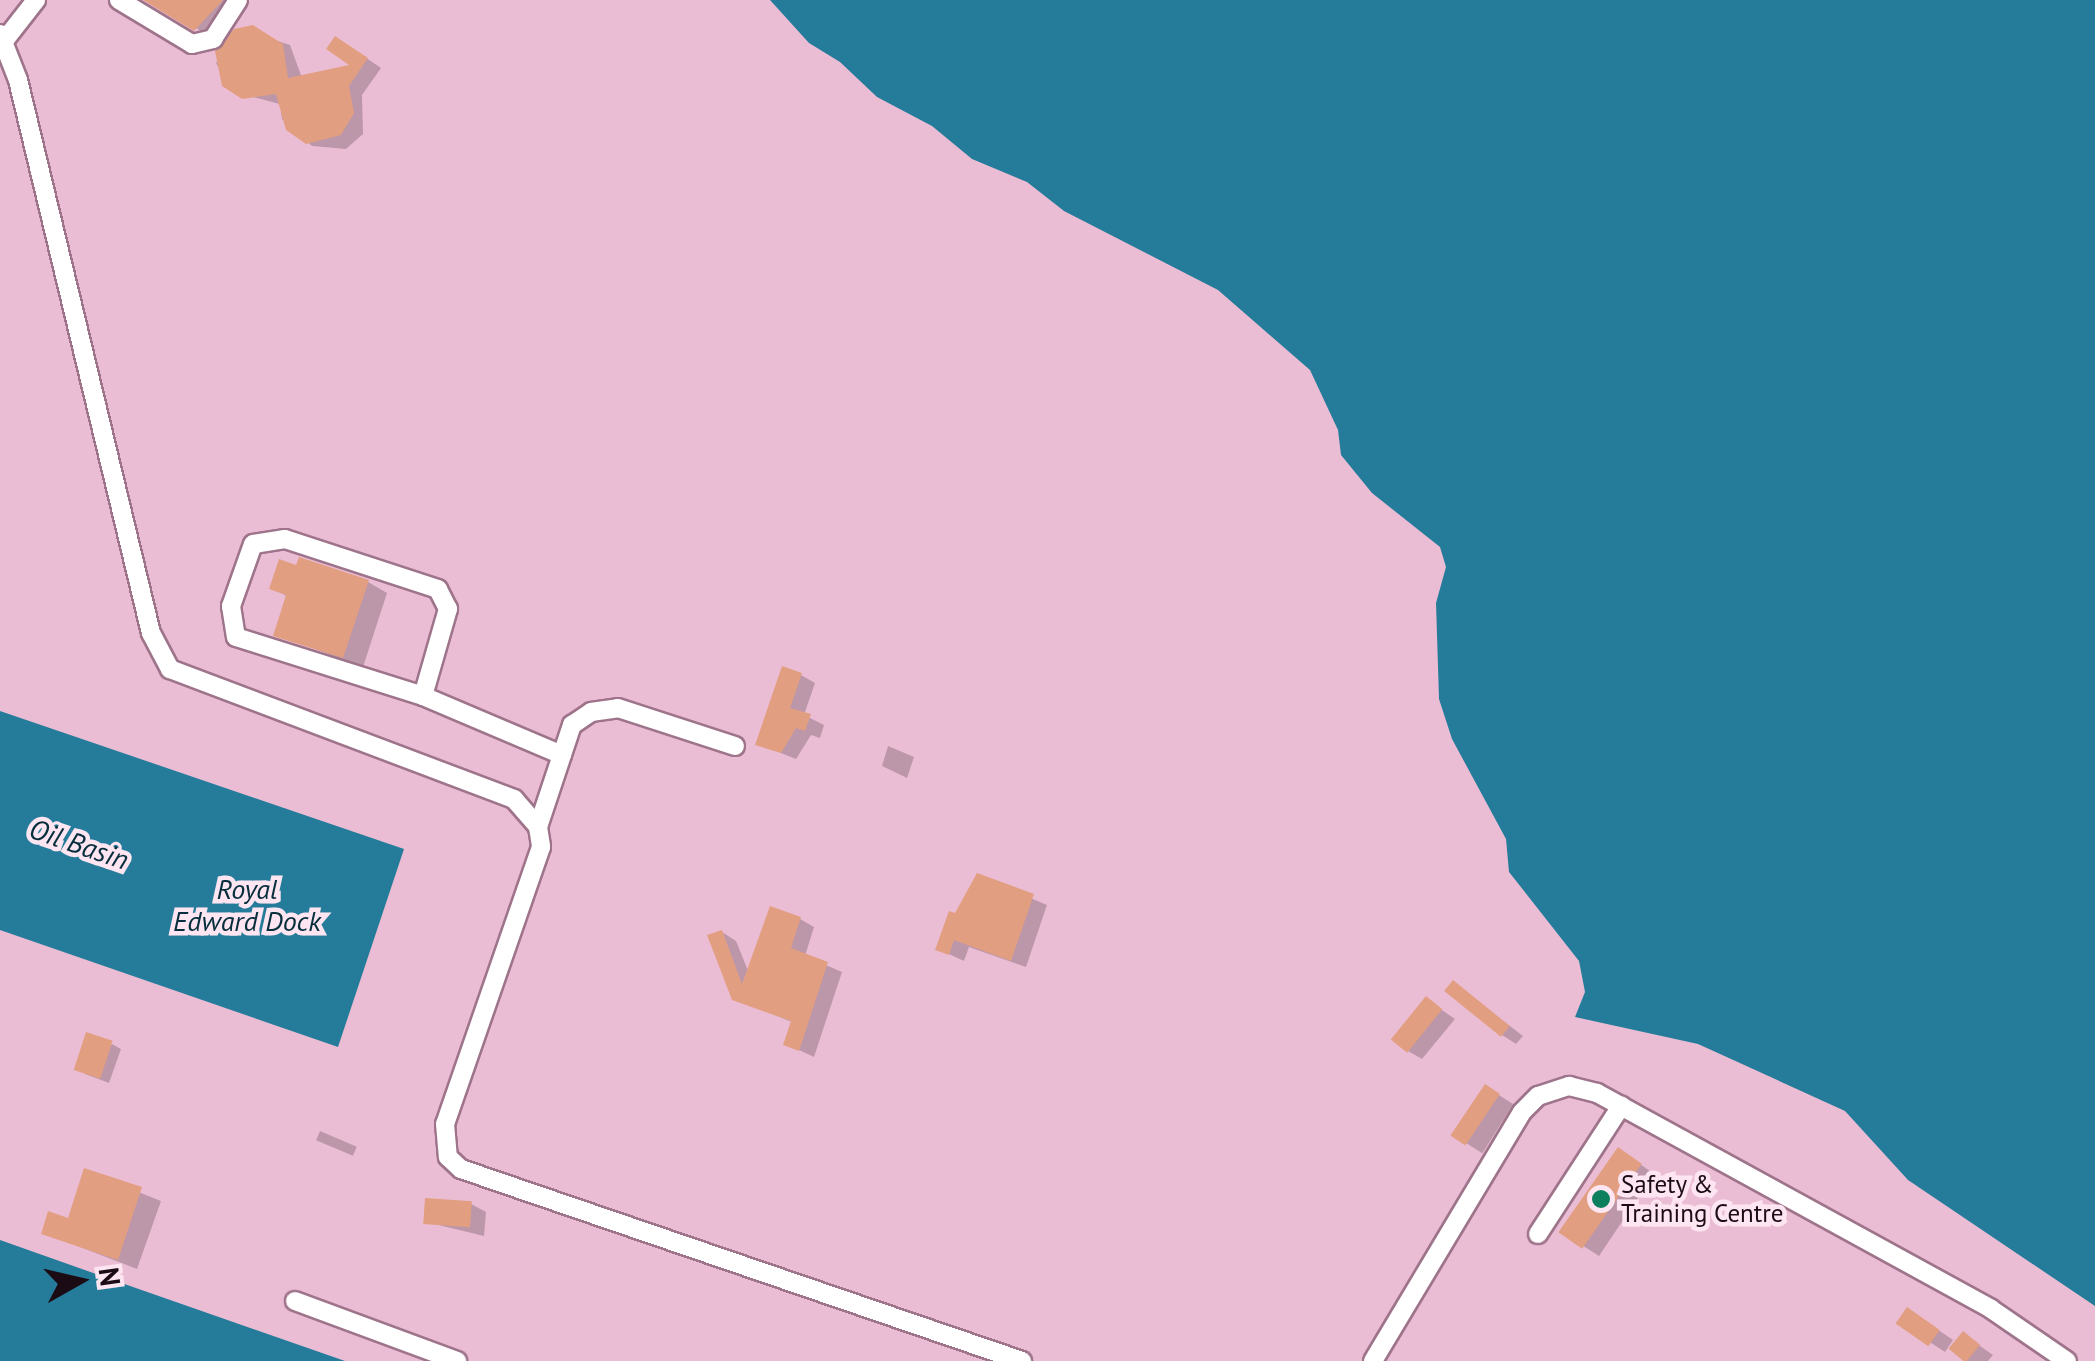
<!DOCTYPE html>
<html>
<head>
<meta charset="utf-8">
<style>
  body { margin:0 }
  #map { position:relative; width:2095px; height:1361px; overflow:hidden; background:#ebbdd5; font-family:"PT Sans",sans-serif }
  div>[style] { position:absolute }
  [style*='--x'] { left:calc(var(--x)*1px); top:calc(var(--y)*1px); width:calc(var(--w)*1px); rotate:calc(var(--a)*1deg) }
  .water>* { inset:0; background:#257c9a }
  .shadow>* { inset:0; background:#0003; transform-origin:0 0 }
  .building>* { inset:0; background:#e29e80; transform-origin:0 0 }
  .roads { filter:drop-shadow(2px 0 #9e748b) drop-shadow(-2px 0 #9e748b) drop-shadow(0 2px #9e748b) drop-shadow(0 -2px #9e748b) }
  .minor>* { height:18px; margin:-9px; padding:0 9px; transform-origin:9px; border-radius:9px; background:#fff }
  .dots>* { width:28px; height:28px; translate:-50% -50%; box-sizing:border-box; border:5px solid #fde5f1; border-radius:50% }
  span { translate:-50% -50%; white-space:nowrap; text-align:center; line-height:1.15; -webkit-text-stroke:9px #fde5f1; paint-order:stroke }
  .poi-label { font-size:25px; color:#1b0b14 }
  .left { translate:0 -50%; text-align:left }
  .water-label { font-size:28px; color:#062e3c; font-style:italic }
  .north { position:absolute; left:30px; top:1231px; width:100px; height:100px; -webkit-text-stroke:8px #fde5f1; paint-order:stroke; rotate:82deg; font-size:28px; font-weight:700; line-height:40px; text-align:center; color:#1b0b14 }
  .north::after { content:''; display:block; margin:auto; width:35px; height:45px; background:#1b0b14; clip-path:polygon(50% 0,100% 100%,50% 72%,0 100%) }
</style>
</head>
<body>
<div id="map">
  <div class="water">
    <i style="clip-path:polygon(770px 0,2095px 0,2095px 1306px,1908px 1180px,1845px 1111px,1698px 1044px,1575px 1017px,1585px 992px,1579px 961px,1509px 872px,1506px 839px,1452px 739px,1439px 699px,1436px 603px,1446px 567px,1440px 547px,1372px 493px,1341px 455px,1338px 430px,1310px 370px,1218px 290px,1064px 211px,1027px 182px,972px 159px,932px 126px,877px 97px,840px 62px,809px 43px)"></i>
    <i style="clip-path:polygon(0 711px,404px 849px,338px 1047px,0 930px)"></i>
    <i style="clip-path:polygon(0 1240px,113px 1280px,345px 1361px,0 1361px)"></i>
  </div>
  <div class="shadow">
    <i style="clip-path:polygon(153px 0,226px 0,232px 12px,210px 37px)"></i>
    <i style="clip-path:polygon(241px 29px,290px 45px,302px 78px,355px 66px,350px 47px,381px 68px,362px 95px,363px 134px,346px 149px,312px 146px,282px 119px,280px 104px,233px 92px,216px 63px)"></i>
    <i style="clip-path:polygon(368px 582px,387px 593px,363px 667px,276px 634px,288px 597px,272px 588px)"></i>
    <i style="clip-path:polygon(801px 675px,815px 683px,804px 715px,824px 725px,820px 738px,811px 735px,796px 759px,758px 744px)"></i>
    <i style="clip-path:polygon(888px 746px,914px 757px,907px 778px,882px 766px)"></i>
    <i style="clip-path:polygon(978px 876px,1047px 905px,1026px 967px,969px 947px,964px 961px,938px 949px)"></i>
    <i style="clip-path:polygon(800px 919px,814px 927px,805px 956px,842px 972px,814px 1057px,786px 1044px,794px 1023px,734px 998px,722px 932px,736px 941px,749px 973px)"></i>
    <i style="clip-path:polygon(1454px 983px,1523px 1036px,1516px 1044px,1502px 1035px)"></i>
    <i style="clip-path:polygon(1426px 999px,1455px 1019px,1422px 1059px,1408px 1051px)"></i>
    <i style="clip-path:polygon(112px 1044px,121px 1049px,109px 1083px,85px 1074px)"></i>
    <i style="left:1486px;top:1087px;width:32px;height:58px;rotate:32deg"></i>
    <i style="left:320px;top:1131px;width:40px;height:10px;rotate:23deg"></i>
    <i style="clip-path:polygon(1633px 1159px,1654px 1174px,1599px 1256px,1563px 1233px)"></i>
    <i style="clip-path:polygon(86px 1171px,161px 1201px,137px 1269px,44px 1233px,69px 1221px)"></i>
    <i style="clip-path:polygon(471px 1204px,486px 1212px,484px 1236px,426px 1222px)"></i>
    <i style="clip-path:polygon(1922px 1319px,1953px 1340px,1945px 1352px,1900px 1323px)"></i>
    <i style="clip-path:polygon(1963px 1334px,1993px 1355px,1988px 1361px,1967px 1361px,1952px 1349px)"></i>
  </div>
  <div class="building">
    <i style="clip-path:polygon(143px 0,223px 0,194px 31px)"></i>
    <i style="clip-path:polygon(253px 25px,283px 44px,288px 78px,349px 65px,326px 49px,335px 36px,368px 58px,349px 86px,354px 113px,341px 135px,306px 144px,286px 130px,276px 94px,242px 99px,222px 86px,215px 51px,234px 29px)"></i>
    <i style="clip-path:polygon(299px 557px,369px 580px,343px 658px,273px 636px,286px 595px,269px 589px,279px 559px,296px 565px)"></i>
    <i style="clip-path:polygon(782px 666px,802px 673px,790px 708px,811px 714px,805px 731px,796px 728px,781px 753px,755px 745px)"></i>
    <i style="clip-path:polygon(977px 873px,1034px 894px,1011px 961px,954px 940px,949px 955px,935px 950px,949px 911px,955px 913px)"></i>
    <i style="clip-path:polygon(770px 906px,801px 917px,791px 948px,828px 962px,799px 1051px,783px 1045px,791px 1021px,732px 1000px,707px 935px,722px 930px,742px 984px)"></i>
    <i style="left:1453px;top:980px;width:73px;height:14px;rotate:39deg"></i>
    <i style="left:1426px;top:996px;width:21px;height:56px;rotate:39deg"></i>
    <i style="left:86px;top:1032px;width:28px;height:40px;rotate:18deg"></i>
    <i style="left:1485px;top:1084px;width:18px;height:62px;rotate:34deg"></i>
    <i style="left:1618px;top:1147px;width:29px;height:104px;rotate:35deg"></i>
    <i style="clip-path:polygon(84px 1168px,142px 1187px,118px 1260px,41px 1234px,48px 1211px,68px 1218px)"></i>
    <i style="left:425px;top:1198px;width:47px;height:26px;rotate:4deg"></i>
    <i style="left:1907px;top:1307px;width:40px;height:20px;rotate:35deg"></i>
    <i style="left:1963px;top:1331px;width:22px;height:23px;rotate:39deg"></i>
  </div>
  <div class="roads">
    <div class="minor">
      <i style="--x:119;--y:0;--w:85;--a:31.1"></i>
      <i style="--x:192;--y:44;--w:22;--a:-13"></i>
      <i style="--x:213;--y:39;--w:46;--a:-57.3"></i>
      <i style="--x:0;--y:34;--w:49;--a:68.6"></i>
      <i style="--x:18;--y:80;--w:569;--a:76.48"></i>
      <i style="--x:151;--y:633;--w:41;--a:62.2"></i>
      <i style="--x:170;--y:669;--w:368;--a:20.7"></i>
      <i style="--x:514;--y:799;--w:37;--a:49"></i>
      <i style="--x:538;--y:827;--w:20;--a:81"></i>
      <i style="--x:541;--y:847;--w:293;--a:109.1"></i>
      <i style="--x:445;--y:1124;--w:33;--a:85"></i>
      <i style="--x:448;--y:1157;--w:18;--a:43"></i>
      <i style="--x:461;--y:1169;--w:593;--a:18.89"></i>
      <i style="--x:4;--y:41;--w:52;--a:-52"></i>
      <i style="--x:423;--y:696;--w:91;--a:-74"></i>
      <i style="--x:448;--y:609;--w:22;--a:-117"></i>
      <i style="--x:438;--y:589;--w:161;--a:-161.9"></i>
      <i style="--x:285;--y:539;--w:32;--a:171"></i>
      <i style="--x:253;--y:544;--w:66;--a:109.5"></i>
      <i style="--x:231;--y:606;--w:31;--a:81"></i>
      <i style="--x:236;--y:637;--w:196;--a:17.5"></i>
      <i style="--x:423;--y:696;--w:151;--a:23"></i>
      <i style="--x:538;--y:827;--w:108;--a:-71.6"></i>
      <i style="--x:572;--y:725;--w:23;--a:-34"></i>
      <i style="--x:591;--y:712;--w:27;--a:-8"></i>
      <i style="--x:618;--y:708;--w:123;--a:18"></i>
      <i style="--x:1538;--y:1234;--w:153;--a:-57"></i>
      <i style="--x:295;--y:1301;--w:173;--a:20.3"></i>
      <i style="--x:1373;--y:1361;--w:290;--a:-59.1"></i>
      <i style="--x:1522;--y:1112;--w:23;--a:-45"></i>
      <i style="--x:1538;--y:1096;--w:33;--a:-18"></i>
      <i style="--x:1569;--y:1086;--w:29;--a:14"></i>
      <i style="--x:1597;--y:1093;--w:449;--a:28.7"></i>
      <i style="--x:1991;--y:1309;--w:92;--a:34.4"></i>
    </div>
  </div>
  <div class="dots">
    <i style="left:1601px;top:1199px;background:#0e7f5c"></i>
  </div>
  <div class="poi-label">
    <span class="left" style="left:1621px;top:1199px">Safety &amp;<br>Training Centre</span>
  </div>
  <div class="water-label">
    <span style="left:79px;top:844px;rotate:19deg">Oil Basin</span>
    <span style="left:247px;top:905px">Royal<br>Edward Dock</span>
  </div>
  <div class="north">N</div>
</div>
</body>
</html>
